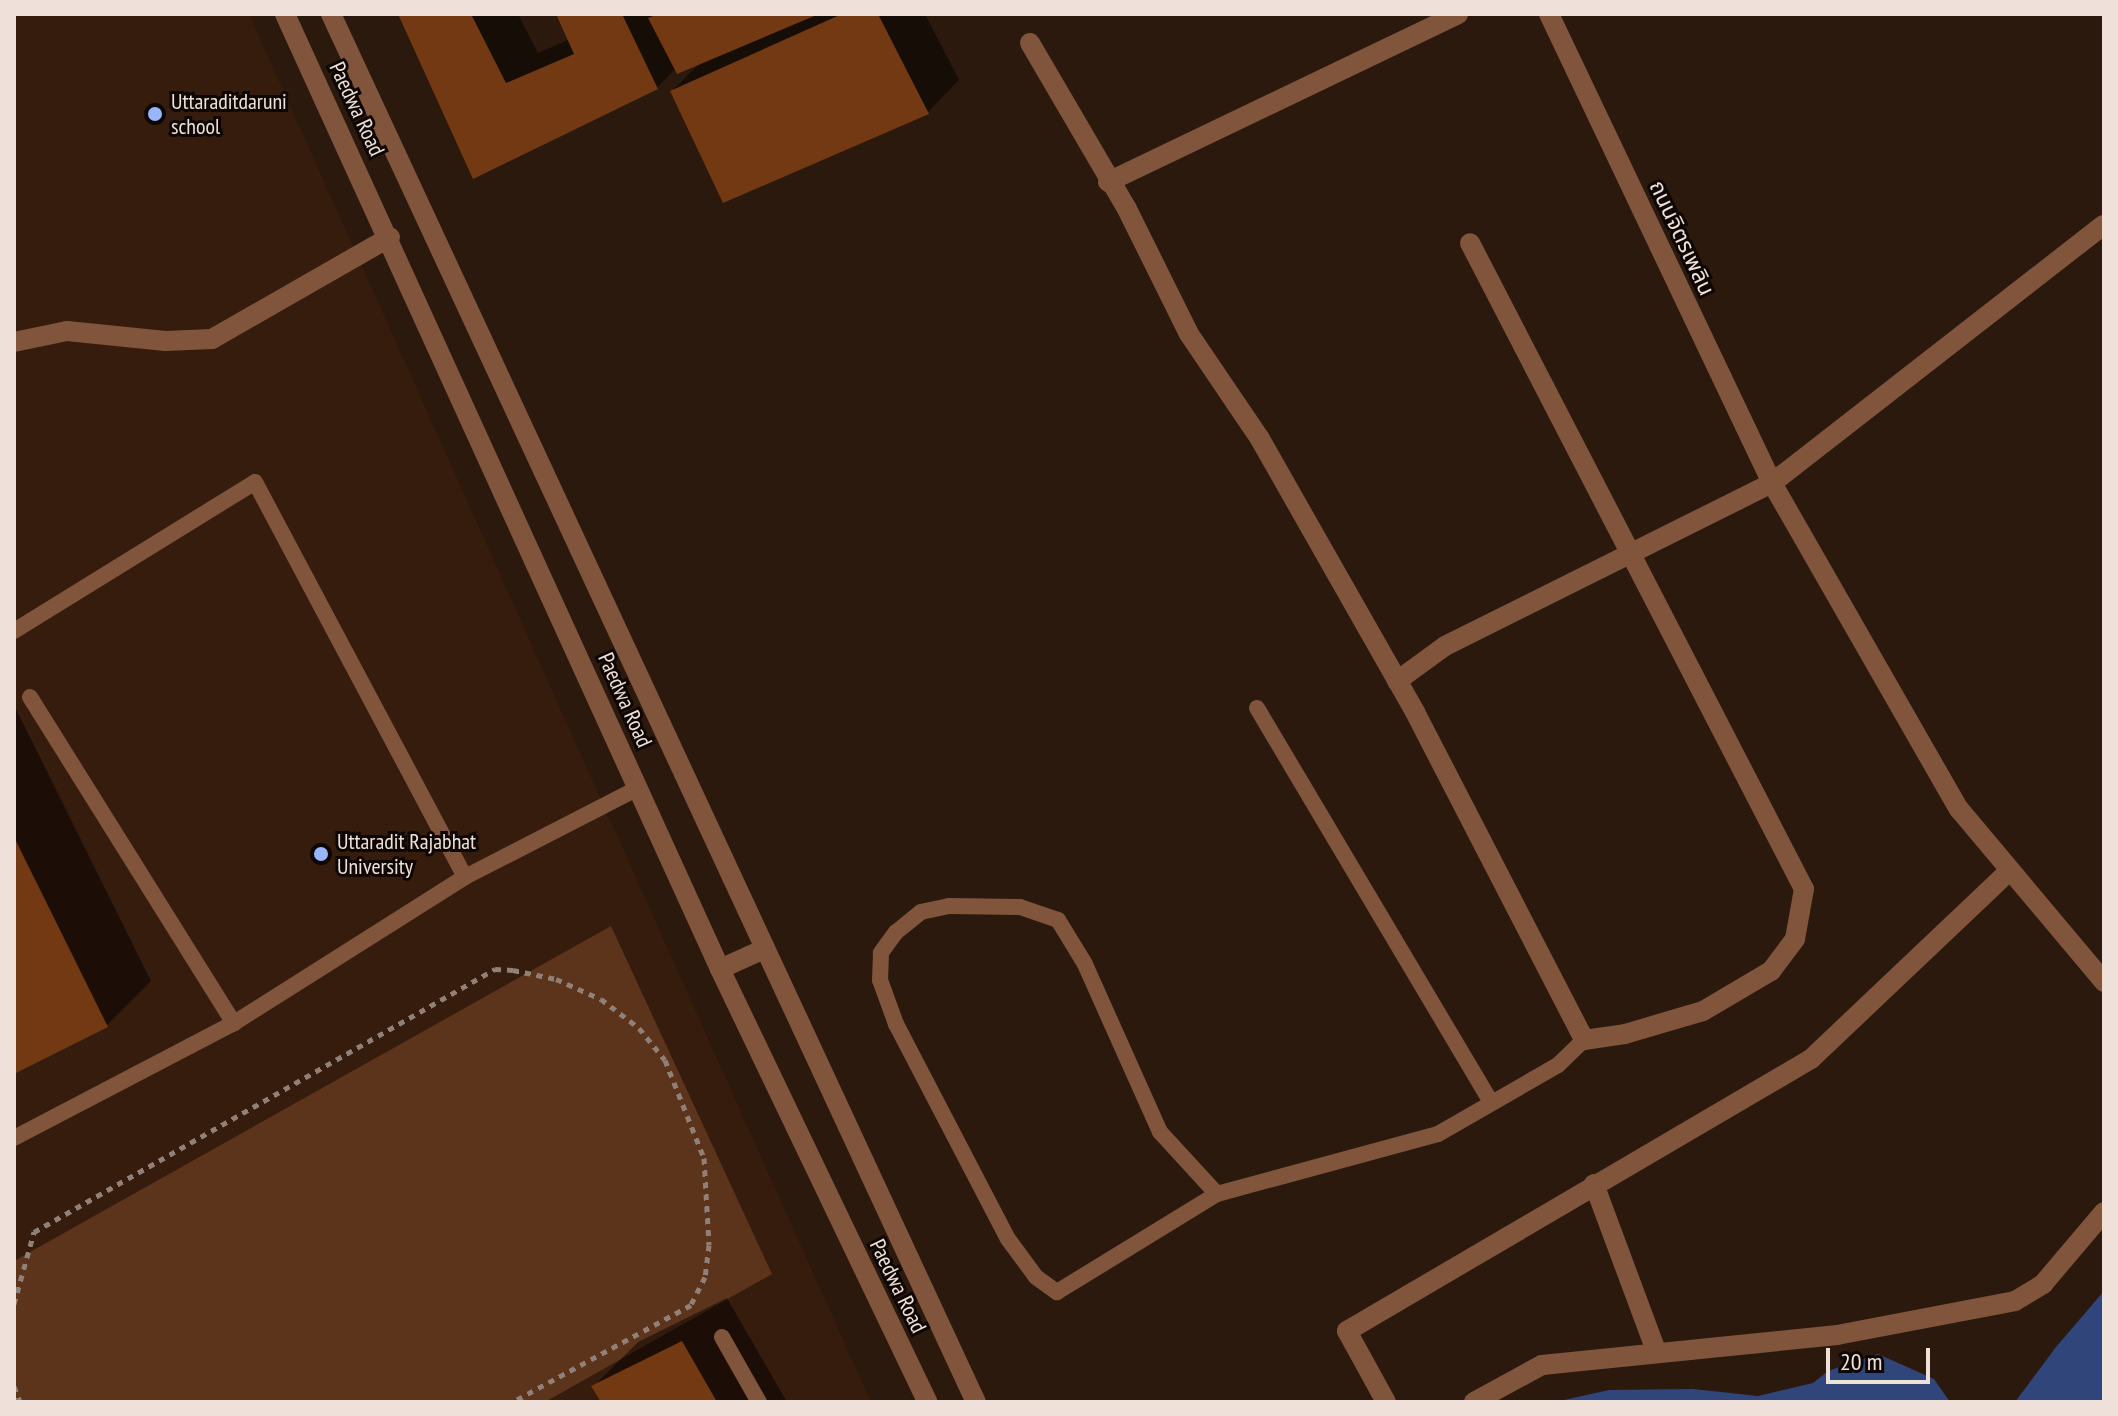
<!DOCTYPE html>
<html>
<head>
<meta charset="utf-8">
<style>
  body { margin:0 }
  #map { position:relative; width:2118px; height:1416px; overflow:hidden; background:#2c190e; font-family:"PT Sans Narrow","Noto Sans Thai",sans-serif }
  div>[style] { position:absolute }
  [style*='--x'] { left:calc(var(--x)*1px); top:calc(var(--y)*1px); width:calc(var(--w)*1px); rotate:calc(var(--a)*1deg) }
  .built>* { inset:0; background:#351c0d }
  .green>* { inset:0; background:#5c341c }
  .water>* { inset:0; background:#30457a }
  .shadow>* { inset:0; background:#0007 }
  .building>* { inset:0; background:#723913 }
  .path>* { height:5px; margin-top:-2.5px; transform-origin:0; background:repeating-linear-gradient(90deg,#908077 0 6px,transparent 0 12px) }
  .service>* { height:16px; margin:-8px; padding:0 8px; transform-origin:8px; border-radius:8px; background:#81553c }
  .minor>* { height:20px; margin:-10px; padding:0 10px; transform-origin:10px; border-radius:10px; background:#81553c }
  .dots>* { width:22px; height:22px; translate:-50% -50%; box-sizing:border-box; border:4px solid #0e0603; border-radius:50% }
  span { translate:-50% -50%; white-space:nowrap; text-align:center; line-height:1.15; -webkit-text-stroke:6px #0e0603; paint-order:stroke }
  .poi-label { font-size:22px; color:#efe1da }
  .left { translate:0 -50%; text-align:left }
  .street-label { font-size:22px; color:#efe1da }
  .frame { position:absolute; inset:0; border:16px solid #efe1da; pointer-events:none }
  .scale { position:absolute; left:1826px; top:1348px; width:104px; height:36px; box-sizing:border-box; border:4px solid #efe1da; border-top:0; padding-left:10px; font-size:24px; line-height:28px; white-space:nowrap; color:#efe1da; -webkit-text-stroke:6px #0e0603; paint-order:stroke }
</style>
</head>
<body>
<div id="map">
  <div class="built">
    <i style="clip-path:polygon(14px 14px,249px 14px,871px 1402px,14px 1402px)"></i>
  </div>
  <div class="green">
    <i style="clip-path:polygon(611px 926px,772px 1274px,545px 1402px,14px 1402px,14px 1261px)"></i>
  </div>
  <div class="water">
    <i style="clip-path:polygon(2104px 1291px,2104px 1402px,2015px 1402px,2056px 1347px)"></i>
    <i style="clip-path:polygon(1878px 1354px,1934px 1379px,1950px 1402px,1555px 1402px,1609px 1390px,1693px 1389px,1758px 1396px,1813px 1383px,1828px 1371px)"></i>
  </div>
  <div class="shadow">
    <i style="clip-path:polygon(400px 14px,518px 14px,538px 53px,570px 39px,558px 14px,925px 14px,959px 80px,928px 112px,672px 91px,701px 62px,676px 68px,657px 88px,474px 176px)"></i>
    <i style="clip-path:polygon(14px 705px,151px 981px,107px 1025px,14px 1072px)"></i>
    <i style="clip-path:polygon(727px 1298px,787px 1402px,603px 1402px,594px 1386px,638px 1342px)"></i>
  </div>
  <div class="building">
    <i style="clip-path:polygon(398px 14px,471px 14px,506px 83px,574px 54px,556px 14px,622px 14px,658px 89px,473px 179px)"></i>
    <i style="clip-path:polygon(658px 14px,819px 14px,677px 74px,648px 18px)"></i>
    <i style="clip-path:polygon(842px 14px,878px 14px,929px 114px,723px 203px,670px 91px)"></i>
    <i style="clip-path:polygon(14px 837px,108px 1027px,14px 1074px)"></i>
    <i style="clip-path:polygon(682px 1341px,717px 1402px,601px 1402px,591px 1386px)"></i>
  </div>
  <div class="path">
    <i style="--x:14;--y:1304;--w:75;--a:-74.5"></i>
    <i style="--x:34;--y:1232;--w:531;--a:-29.7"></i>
    <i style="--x:495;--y:969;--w:18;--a:3"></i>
    <i style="--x:513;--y:970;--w:44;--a:11.8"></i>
    <i style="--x:556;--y:979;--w:49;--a:24"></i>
    <i style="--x:601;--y:999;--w:48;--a:37.3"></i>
    <i style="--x:639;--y:1028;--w:41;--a:50.9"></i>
    <i style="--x:665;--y:1060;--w:105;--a:68.3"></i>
    <i style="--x:704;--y:1158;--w:87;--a:86.7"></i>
    <i style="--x:709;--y:1245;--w:32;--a:97"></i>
    <i style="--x:705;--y:1277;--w:31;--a:117"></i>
    <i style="--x:691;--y:1305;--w:204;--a:151.5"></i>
    <i style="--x:14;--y:1386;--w:17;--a:69"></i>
  </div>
  <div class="service">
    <i style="--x:14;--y:631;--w:283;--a:-31.7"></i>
    <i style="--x:255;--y:482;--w:447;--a:62"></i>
    <i style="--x:30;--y:697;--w:385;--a:58"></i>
    <i style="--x:1257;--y:708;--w:456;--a:59.3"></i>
    <i style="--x:14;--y:1138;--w:248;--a:-27.6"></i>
    <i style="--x:234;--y:1023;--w:273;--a:-32.3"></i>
    <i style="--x:465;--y:877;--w:195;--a:-27.2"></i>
    <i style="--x:1217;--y:1194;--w:84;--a:-132.6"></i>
    <i style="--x:1160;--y:1132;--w:184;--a:-114.1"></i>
    <i style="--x:1085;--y:964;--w:52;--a:-121.5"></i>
    <i style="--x:1058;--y:920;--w:40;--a:-161.1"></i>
    <i style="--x:1020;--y:907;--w:71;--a:-179.2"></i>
    <i style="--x:949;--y:906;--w:29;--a:168"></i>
    <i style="--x:921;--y:912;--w:32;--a:141"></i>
    <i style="--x:896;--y:932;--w:26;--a:126"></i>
    <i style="--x:881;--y:953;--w:27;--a:92"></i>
    <i style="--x:880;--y:980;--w:47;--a:70"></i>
    <i style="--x:896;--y:1024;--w:242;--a:62.5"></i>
    <i style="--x:1008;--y:1239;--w:47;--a:53.6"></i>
    <i style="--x:1036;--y:1277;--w:26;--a:36"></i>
    <i style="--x:1057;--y:1292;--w:188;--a:-31.5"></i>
    <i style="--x:1217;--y:1194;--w:229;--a:-15.2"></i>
    <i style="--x:1438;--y:1134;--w:138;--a:-29.9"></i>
    <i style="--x:1558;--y:1065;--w:36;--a:-44"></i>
    <i style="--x:722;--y:1337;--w:75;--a:60.4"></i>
  </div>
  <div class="minor">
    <i style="--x:285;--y:14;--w:1049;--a:65.51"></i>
    <i style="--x:720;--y:969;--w:480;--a:64.4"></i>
    <i style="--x:331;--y:14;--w:1531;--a:65.08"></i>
    <i style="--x:1549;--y:14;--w:519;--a:64.57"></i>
    <i style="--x:1772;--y:483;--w:376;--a:60.2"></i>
    <i style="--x:1959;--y:809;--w:226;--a:50"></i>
    <i style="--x:1030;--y:43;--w:190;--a:59.7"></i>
    <i style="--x:1126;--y:207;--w:142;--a:63.6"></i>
    <i style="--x:1189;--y:334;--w:127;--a:55.9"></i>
    <i style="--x:1260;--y:439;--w:314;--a:60.4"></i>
    <i style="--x:1415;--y:712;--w:369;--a:62.7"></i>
    <i style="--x:1584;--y:1040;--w:41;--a:-8.3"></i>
    <i style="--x:1625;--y:1034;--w:81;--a:-16.4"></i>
    <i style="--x:1703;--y:1011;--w:79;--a:-30.5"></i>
    <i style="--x:1771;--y:971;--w:40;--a:-53"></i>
    <i style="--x:1795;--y:939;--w:51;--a:-79.8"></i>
    <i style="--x:1804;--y:889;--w:727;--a:-117.34"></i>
    <i style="--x:1108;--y:182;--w:388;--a:-25.6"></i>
    <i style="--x:14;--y:342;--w:54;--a:-11.7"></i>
    <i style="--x:67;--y:331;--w:99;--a:5.8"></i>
    <i style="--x:165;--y:341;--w:47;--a:-2.4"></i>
    <i style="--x:212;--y:339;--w:205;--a:-29.8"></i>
    <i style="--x:1397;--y:681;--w:59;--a:-36.1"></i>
    <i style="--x:1445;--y:646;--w:365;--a:-26.5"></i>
    <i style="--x:1772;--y:483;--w:420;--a:-37.9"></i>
    <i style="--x:720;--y:969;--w:46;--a:-24.3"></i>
    <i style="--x:1594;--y:1184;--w:178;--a:69.6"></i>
    <i style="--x:1386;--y:1402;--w:81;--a:-118.8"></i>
    <i style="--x:1347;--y:1331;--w:538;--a:-30.38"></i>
    <i style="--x:1811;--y:1059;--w:274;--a:-43.5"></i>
    <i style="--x:1474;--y:1402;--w:77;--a:-28.6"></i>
    <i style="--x:1542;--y:1365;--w:297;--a:-5.8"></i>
    <i style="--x:1837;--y:1335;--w:181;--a:-10.8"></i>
    <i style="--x:2015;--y:1301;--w:33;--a:-31"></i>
    <i style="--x:2043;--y:1284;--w:94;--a:-49.7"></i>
  </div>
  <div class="dots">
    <i style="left:155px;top:114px;background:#97b6fd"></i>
    <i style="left:321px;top:854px;background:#97b6fd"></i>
  </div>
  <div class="poi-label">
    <span class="left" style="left:171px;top:114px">Uttaraditdaruni<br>school</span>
    <span class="left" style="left:337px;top:854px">Uttaradit Rajabhat<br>University</span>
  </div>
  <div class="street-label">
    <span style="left:357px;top:109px;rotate:65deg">Paedwa Road</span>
    <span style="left:1682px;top:238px;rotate:65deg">ถนนจิตรเพลิน</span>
    <span style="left:625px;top:700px;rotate:66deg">Paedwa Road</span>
    <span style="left:898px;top:1286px;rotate:64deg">Paedwa Road</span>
  </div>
  <div class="frame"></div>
  <div class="scale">20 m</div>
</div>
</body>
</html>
